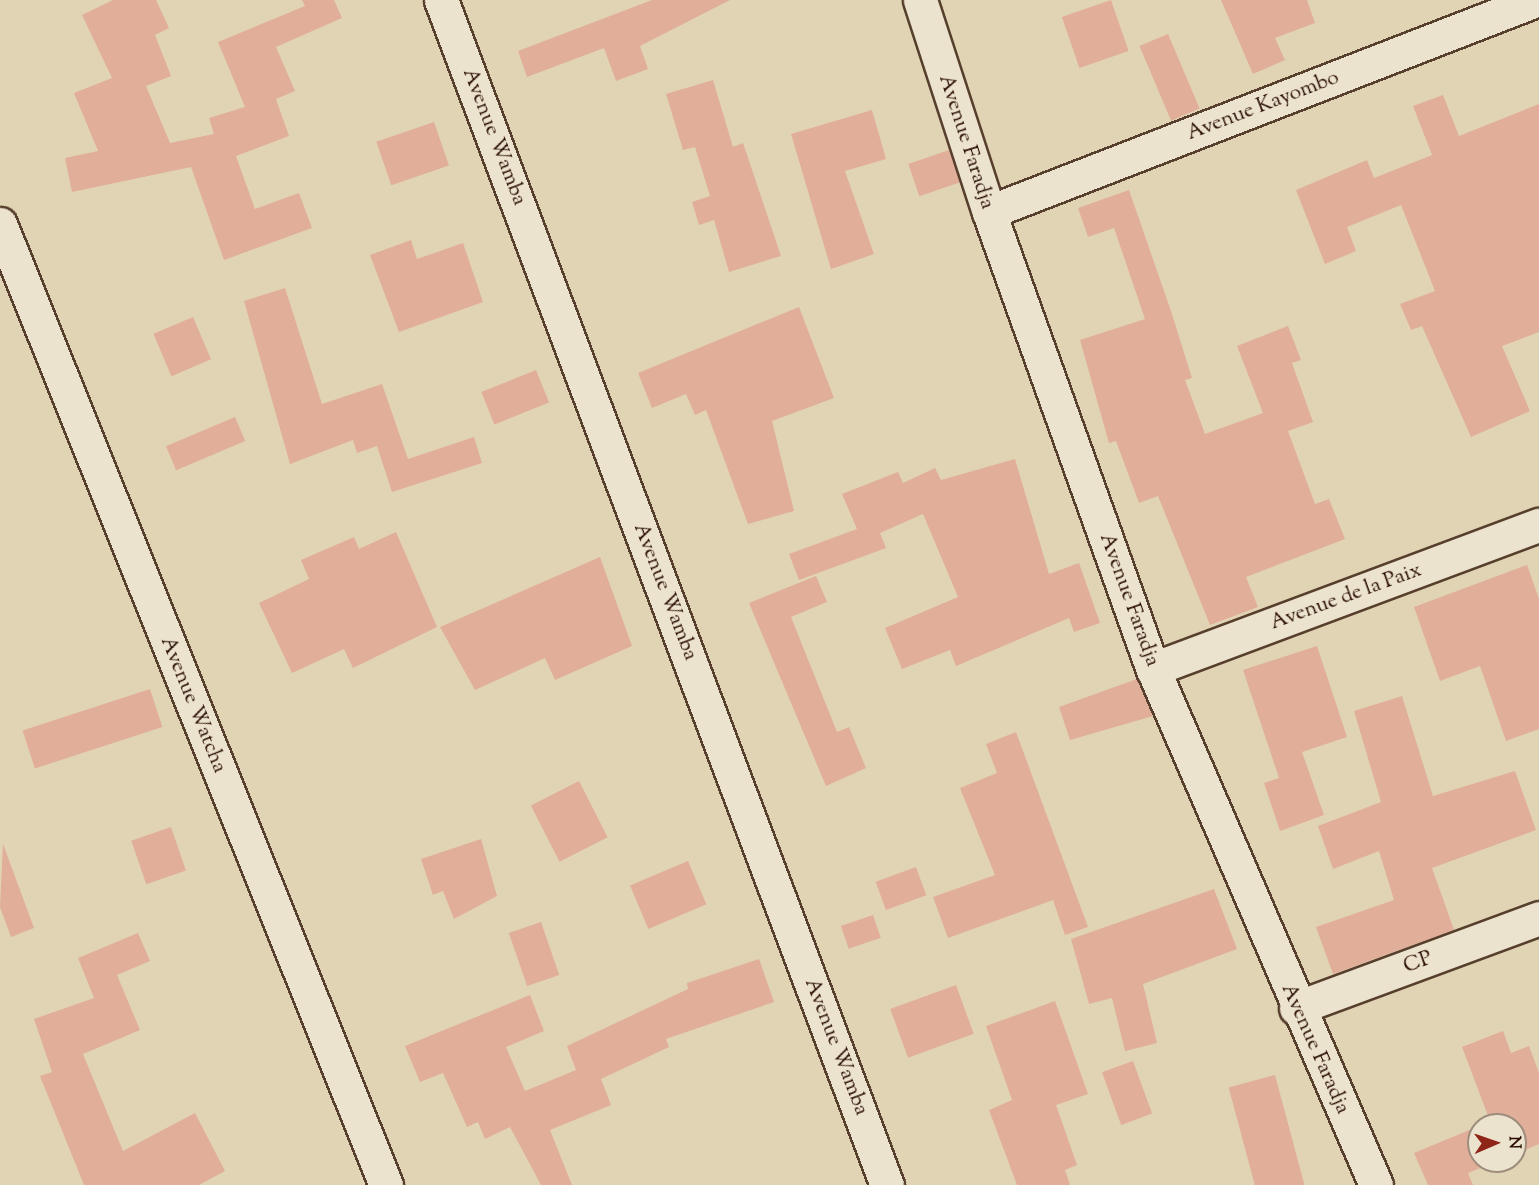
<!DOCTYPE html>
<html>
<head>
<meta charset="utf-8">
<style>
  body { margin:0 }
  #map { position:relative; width:1539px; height:1185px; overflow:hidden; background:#e1d4b4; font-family:"Sorts Mill Goudy",serif }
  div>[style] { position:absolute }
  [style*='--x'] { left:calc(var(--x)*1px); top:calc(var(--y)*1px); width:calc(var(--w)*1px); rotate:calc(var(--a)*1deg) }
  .building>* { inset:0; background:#e1ae99; transform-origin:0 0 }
  .roads { filter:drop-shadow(2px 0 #573f2d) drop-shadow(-2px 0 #573f2d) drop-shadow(0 2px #573f2d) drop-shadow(0 -2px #573f2d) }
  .minor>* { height:33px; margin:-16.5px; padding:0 16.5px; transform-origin:16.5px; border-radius:16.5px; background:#ece3ce }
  span { translate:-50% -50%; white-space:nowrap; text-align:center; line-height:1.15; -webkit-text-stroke:4.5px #ece3ce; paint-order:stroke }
  .street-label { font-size:21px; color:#290d00 }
  .north { position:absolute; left:1467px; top:1113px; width:60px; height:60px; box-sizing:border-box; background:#ece3ce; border:2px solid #9e8d7c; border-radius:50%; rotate:88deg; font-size:16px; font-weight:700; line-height:24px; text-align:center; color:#290d00 }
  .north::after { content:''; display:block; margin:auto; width:21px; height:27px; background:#8f2418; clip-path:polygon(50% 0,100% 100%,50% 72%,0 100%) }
</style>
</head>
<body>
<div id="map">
  <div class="building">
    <i style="clip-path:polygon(113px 0,156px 0,169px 28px,155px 35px,171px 76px,146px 86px,170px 143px,214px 134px,209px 118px,245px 107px,218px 42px,305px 6px,302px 0,334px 0,342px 18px,276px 47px,295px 91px,276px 99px,289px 136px,236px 156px,255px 209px,299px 193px,312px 228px,224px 260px,191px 167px,72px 192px,65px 158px,98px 151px,74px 93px,112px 78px,82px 15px)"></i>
    <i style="clip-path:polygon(652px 0,730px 0,640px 46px,648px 69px,616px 81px,604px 48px,527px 77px,518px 51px)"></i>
    <i style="left:1111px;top:0;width:54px;height:52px;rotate:71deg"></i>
    <i style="clip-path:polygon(1221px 0,1307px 0,1315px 23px,1275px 38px,1285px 60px,1253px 74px)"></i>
    <i style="left:1168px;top:34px;width:81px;height:31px;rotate:67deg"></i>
    <i style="clip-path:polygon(713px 80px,733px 147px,743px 143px,781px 256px,729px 272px,714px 220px,699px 225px,692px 202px,710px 196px,695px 147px,683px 150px,666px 94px)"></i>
    <i style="clip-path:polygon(1443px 95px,1459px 136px,1539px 104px,1539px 332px,1502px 346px,1530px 411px,1471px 437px,1422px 326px,1411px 330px,1400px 304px,1435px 291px,1401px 205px,1347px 227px,1356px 251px,1325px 264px,1296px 190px,1367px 160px,1374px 178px,1432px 155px,1413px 106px)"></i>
    <i style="clip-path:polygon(872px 110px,886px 159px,845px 171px,874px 254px,831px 269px,791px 134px)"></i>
    <i style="left:434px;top:122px;width:46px;height:61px;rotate:71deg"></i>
    <i style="left:949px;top:150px;width:34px;height:43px;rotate:71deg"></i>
    <i style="clip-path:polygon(1129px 190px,1171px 311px,1192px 378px,1185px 380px,1205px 434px,1263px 413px,1237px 346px,1288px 326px,1301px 360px,1292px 363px,1313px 422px,1288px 431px,1315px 504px,1329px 499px,1345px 539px,1246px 577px,1258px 607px,1210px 625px,1158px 496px,1139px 503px,1116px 441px,1109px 443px,1080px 340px,1145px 319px,1114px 228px,1088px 237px,1078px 208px)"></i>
    <i style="clip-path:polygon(411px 240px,417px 259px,463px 243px,483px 302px,399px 332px,370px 255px)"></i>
    <i style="clip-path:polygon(285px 288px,322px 404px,382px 384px,408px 459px,474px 437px,482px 463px,392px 492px,377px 446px,357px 453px,353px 440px,290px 464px,244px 301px)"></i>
    <i style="clip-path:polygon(799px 307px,834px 398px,772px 421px,794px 511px,748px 524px,706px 410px,695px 415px,686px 394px,652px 408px,638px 373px)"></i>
    <i style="left:193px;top:317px;width:46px;height:43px;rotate:67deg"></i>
    <i style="left:536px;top:370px;width:35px;height:59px;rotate:68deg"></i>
    <i style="left:235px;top:417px;width:26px;height:75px;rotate:67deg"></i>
    <i style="clip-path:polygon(1015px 459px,1049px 574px,1079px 563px,1100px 623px,1074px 632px,1069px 618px,956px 666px,950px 650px,902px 669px,885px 628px,958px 597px,923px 514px,880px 533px,886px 548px,799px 580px,789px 554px,857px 529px,842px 494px,898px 472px,903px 483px,935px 468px,941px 480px)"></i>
    <i style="clip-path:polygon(396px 532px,437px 627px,353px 668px,344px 649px,292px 673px,259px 603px,309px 579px,301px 560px,354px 537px,359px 549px)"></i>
    <i style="clip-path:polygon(600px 557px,632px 646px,555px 680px,545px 658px,475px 690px,440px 627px)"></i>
    <i style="clip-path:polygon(1527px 565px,1539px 599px,1539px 729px,1506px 741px,1480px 666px,1440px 681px,1414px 607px)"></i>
    <i style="clip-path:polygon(816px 576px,827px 602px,791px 617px,837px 732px,849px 727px,866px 768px,826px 786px,749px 603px)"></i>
    <i style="clip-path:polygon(1317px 646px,1347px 737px,1302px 752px,1324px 815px,1280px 831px,1264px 783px,1279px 778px,1243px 670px)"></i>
    <i style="clip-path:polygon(1137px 679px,1153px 716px,1070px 740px,1059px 707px)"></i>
    <i style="left:150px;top:689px;width:40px;height:134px;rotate:72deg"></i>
    <i style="clip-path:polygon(1402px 696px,1433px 796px,1515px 771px,1536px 830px,1432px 868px,1454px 930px,1333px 974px,1316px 927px,1394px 900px,1379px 851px,1333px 869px,1318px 826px,1381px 802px,1354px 711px)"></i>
    <i style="clip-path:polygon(1016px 732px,1088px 927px,1065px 935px,1053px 900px,948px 938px,933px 897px,995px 875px,960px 788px,997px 773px,986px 744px)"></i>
    <i style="left:579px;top:781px;width:63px;height:54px;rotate:63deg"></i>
    <i style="left:171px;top:827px;width:46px;height:42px;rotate:71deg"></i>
    <i style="clip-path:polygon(481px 839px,497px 896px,454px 919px,443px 891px,433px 895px,421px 859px)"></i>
    <i style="clip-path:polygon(3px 844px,34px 928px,11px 937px,0 907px)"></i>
    <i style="left:688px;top:861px;width:47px;height:63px;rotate:67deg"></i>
    <i style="left:916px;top:867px;width:30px;height:43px;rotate:70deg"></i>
    <i style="clip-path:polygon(1214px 889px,1237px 949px,1143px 984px,1157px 1043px,1125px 1051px,1112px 998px,1089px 1004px,1071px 939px)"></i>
    <i style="left:873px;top:915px;width:24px;height:34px;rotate:71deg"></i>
    <i style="left:541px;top:922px;width:56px;height:34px;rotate:71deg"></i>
    <i style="clip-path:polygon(138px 933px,150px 961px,117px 975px,140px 1030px,83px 1054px,123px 1151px,195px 1113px,225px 1171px,199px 1185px,84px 1185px,40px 1076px,52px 1072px,34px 1019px,94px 998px,78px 958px)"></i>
    <i style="clip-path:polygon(759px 959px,774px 1002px,666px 1039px,669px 1047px,601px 1079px,611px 1105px,550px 1130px,572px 1185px,541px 1185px,510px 1127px,485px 1139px,478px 1122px,467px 1127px,443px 1073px,420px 1082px,405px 1046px,530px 995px,544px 1031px,506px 1047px,525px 1091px,576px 1070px,567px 1046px,688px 989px,687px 983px)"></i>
    <i style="left:956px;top:985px;width:52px;height:70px;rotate:70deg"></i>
    <i style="clip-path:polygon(1055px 1001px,1088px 1094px,1056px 1105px,1077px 1165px,1065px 1170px,1070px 1185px,1017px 1185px,989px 1110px,1012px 1100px,986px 1026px)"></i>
    <i style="clip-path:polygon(1503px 1031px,1511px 1053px,1529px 1046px,1539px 1073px,1539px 1144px,1515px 1154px,1515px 1125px,1481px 1125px,1490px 1121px,1462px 1047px)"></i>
    <i style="left:1133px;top:1061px;width:56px;height:33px;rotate:70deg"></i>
    <i style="left:1275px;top:1075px;width:114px;height:48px;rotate:75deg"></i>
    <i style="clip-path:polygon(1479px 1126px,1479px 1161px,1498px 1161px,1468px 1173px,1473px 1185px,1428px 1185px,1414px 1153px)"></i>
  </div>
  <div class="roads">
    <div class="minor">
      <i style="--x:441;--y:0;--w:1266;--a:69.38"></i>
      <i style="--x:920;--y:0;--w:223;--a:72"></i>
      <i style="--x:989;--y:212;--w:486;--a:70.3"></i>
      <i style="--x:1153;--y:669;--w:562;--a:66.63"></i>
      <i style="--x:989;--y:212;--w:587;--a:-21.18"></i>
      <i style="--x:0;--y:224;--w:1036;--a:68.12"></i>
      <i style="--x:1153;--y:669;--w:412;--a:-20.5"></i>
      <i style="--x:1296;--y:1008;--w:259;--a:-20.3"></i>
    </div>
  </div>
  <div class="street-label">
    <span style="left:1263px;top:106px;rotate:-21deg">Avenue Kayombo</span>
    <span style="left:494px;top:137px;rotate:69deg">Avenue Wamba</span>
    <span style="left:966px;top:142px;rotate:72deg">Avenue Faradja</span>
    <span style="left:665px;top:592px;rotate:69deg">Avenue Wamba</span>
    <span style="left:1346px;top:597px;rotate:-20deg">Avenue de la Paix</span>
    <span style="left:1129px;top:600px;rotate:70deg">Avenue Faradja</span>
    <span style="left:193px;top:705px;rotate:68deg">Avenue Watcha</span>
    <span style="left:1418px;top:963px;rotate:-20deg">CP</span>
    <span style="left:836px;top:1047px;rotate:69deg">Avenue Wamba</span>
    <span style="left:1315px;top:1049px;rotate:66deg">Avenue Faradja</span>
  </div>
  <div class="north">N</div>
</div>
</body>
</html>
